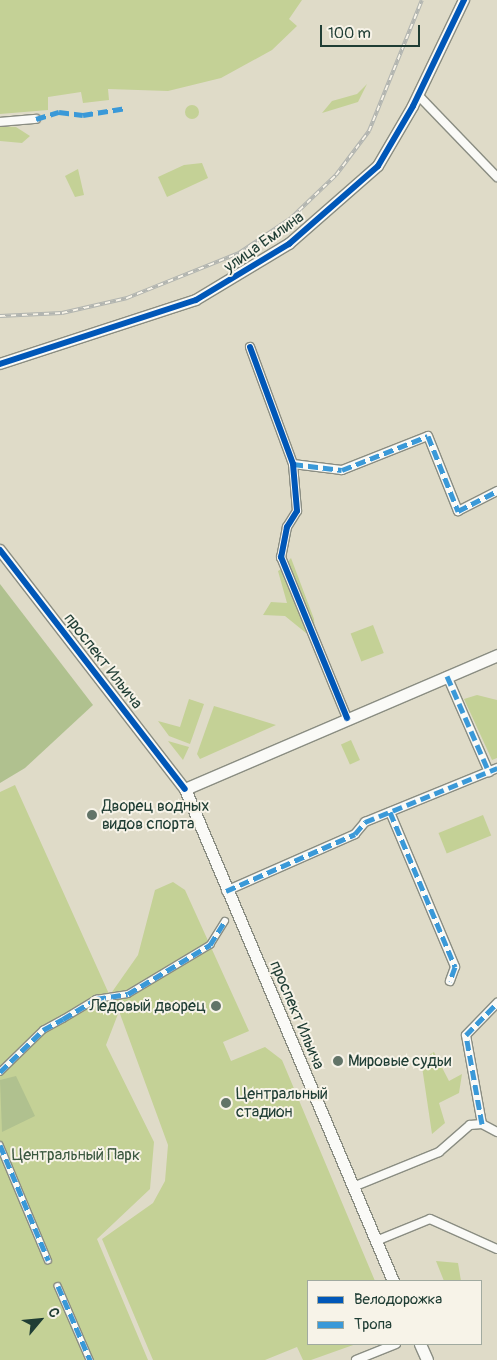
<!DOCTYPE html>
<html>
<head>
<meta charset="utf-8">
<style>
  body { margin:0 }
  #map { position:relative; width:497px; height:1360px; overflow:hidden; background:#dfdbc8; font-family:Pangolin,sans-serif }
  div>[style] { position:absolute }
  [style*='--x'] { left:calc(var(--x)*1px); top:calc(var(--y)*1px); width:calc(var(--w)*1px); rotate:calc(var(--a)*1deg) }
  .green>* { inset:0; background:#c4d196; transform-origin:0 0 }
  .round { border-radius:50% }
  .forest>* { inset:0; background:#b0c18f }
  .roads { filter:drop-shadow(1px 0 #8a8d82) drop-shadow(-1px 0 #8a8d82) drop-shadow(0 1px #8a8d82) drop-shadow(0 -1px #8a8d82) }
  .pedestrian>* { height:5.5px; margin:-2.75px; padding:0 2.75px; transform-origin:2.75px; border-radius:2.75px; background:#fafaf7 }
  .minor>* { height:8px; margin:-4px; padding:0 4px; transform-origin:4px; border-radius:4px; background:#fafaf7 }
  .tertiary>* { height:10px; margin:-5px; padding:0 5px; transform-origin:5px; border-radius:5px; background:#fafaf7 }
  .secondary>* { height:11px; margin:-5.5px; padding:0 5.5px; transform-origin:5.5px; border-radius:5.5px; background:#fafaf7 }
  .rail>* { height:4px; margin-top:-2px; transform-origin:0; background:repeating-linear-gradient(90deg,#f7f3e8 0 5.5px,#b1b4b0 0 11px); box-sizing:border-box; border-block:1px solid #b1b4b0 }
  .quiet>* { height:5px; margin-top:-2.5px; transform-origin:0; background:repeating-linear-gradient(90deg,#3a99d8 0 10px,transparent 0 15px) }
  .cycleway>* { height:6px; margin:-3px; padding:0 3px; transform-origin:3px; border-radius:3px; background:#0057b8 }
  .dots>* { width:14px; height:14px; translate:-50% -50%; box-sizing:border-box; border:2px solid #f7f3e8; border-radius:50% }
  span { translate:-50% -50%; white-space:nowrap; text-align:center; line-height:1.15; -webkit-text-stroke:4px #f7f3e8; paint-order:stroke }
  .street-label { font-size:16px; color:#1f3d34 }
  .poi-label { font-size:16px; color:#1f3d34 }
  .left { translate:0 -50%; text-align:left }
  .right { translate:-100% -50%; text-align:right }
  .park-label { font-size:16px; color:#3c5940 }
  .legend { position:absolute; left:307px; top:1280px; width:175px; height:65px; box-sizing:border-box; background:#f7f3e8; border:1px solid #a1aaa0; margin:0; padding:6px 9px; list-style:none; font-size:15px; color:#1f3d34 }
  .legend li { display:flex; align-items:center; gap:10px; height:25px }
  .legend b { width:25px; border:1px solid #a1aaa0 }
  .north { position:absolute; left:15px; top:1295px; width:50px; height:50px; -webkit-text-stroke:4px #f7f3e8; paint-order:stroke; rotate:62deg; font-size:14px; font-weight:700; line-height:20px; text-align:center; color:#1f3d34 }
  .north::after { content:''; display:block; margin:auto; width:18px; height:22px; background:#1f3d34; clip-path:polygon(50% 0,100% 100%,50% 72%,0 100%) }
  .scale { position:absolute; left:320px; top:25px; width:100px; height:22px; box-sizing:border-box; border:2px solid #1f3d34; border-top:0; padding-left:6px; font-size:15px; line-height:18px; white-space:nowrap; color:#1f3d34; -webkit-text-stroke:4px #f7f3e8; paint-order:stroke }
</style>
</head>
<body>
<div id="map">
  <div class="green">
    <i style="clip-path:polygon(0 0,302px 0,289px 19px,297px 26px,272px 50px,221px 78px,168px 91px,108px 89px,109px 100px,83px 103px,81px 92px,48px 97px,48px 110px,0 114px)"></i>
    <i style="clip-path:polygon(367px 84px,358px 102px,322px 113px,332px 101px,357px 94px)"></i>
    <i class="round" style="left:185px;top:105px;width:14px;height:14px"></i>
    <i style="clip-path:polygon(0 126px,16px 127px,30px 136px,22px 143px,0 141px)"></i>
    <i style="clip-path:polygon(202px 163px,208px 178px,167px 197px,158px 177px,184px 165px)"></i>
    <i style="clip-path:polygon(78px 169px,84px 195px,75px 197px,65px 176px)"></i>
    <i style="clip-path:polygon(291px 558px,314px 619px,315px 632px,285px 565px)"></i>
    <i style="clip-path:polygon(283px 568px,308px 632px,306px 633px,285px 616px,263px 615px,271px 602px,287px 603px,278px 571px)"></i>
    <i style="left:373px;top:625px;width:30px;height:24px;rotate:69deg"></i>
    <i style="clip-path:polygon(477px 695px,497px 700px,497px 758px,492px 760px,464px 699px)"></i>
    <i style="clip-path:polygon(189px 699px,204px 704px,190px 744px,169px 736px,158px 721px,180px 727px)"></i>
    <i style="clip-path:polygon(214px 706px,276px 725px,200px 759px,197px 754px)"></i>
    <i style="left:351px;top:740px;width:22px;height:11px;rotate:66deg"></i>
    <i style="clip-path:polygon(168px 741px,189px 747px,183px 760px)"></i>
    <i style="clip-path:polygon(15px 785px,118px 1014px,106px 1045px,154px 1142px,150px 1189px,97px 1239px,148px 1360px,0 1360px,0 792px)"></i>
    <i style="left:483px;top:815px;width:22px;height:48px;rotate:68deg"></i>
    <i style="clip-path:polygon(173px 882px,185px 890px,249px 1031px,223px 1042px,231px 1061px,265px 1047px,282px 1060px,375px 1281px,308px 1281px,308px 1344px,356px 1344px,311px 1360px,303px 1360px,297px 1347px,265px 1360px,153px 1360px,102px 1239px,153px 1203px,165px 1181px,168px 1145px,112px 992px,138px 955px,155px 890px)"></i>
    <i style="clip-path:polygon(434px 1052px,449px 1081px,462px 1074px,459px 1093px,439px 1103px,445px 1123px,432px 1134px,421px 1060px)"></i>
    <i style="clip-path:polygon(436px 1261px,458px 1263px,461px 1281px,444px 1281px)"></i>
  </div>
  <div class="forest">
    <i style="clip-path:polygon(0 584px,93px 705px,25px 768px,0 783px)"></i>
    <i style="clip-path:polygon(16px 1076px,35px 1116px,2px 1132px,0 1080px)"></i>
  </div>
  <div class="roads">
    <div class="pedestrian">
      <i style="--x:0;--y:1072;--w:60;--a:-44.3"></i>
      <i style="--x:43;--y:1030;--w:23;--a:-29"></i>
      <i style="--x:63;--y:1019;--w:39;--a:-31"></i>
      <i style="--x:96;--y:999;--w:32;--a:-9"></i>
      <i style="--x:128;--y:994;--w:96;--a:-30.9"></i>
      <i style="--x:210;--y:945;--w:28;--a:-58"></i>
      <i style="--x:0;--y:1145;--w:125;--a:67.3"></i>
      <i style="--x:58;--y:1286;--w:81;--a:66.6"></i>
    </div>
    <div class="minor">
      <i style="--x:418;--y:95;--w:114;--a:46.1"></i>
      <i style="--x:0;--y:122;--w:36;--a:-5"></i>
      <i style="--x:250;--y:347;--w:125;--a:69.8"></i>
      <i style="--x:293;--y:464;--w:47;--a:85.1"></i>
      <i style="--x:297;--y:511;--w:19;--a:122"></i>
      <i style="--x:287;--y:527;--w:31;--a:101"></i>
      <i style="--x:281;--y:557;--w:174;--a:67.7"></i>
      <i style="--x:293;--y:464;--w:49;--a:7"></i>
      <i style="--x:342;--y:470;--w:92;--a:-21.6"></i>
      <i style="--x:428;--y:436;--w:81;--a:68.2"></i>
      <i style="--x:458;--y:511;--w:44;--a:-27.1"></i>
      <i style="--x:447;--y:676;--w:105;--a:66.4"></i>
      <i style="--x:390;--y:812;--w:168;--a:67.2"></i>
      <i style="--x:455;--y:967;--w:15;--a:110"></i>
      <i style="--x:226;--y:891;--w:141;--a:-23.8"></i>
      <i style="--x:355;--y:834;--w:16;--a:-50"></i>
      <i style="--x:365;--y:822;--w:143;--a:-22.2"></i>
      <i style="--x:482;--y:1124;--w:90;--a:-100.2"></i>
      <i style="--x:466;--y:1035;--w:45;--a:-45.9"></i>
      <i style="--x:353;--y:1187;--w:93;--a:-22.1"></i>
      <i style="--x:439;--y:1152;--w:41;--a:-41.1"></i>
      <i style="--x:470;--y:1125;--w:12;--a:-5"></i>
      <i style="--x:482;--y:1124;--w:17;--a:28"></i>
      <i style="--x:376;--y:1241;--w:58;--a:-22.2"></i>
      <i style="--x:430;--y:1219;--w:73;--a:24.1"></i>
      <i style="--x:356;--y:1360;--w:43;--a:-21.8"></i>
    </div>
    <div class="tertiary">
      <i style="--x:0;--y:364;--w:206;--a:-18.1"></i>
      <i style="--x:196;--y:300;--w:109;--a:-31.1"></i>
      <i style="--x:289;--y:244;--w:118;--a:-41.2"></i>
      <i style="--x:378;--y:166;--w:69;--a:-59.7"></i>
      <i style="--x:413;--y:106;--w:118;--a:-64.3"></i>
      <i style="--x:0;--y:550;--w:302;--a:52.3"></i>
    </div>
    <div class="secondary">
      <i style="--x:393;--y:1281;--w:534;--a:-112.92"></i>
      <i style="--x:185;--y:789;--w:340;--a:-23.2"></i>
      <i style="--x:420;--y:1344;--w:17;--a:66"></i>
    </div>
  </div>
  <div class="rail">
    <i style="--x:0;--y:316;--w:62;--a:-2.8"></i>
    <i style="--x:62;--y:313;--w:67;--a:-13"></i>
    <i style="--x:127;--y:298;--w:121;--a:-21.9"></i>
    <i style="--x:239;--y:253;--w:63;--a:-33.9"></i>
    <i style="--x:291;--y:218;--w:62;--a:-43.7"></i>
    <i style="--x:336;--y:175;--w:55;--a:-53.1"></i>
    <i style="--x:369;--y:131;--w:141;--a:-68"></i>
  </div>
  <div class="quiet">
    <i style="--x:36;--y:119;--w:24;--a:-17"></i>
    <i style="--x:59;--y:112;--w:24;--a:7"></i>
    <i style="--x:83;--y:115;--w:44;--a:-9.2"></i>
    <i style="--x:293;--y:464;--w:49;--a:7"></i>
    <i style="--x:342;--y:470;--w:92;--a:-21.6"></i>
    <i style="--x:428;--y:436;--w:81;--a:68.2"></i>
    <i style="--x:458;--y:511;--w:44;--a:-27.1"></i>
    <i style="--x:447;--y:676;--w:105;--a:66.4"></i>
    <i style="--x:390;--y:812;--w:168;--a:67.2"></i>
    <i style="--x:455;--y:967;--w:15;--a:110"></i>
    <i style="--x:226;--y:891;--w:141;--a:-23.8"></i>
    <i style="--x:355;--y:834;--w:16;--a:-50"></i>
    <i style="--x:365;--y:822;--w:143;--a:-22.2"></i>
    <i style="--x:0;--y:1072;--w:60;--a:-44.3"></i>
    <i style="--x:43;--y:1030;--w:23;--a:-29"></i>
    <i style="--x:63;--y:1019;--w:39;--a:-31"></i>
    <i style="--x:96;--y:999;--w:32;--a:-9"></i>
    <i style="--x:128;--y:994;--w:96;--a:-30.9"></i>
    <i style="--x:210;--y:945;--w:28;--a:-58"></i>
    <i style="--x:482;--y:1124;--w:90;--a:-100.2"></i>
    <i style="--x:466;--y:1035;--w:45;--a:-45.9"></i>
    <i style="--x:0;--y:1145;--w:125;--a:67.3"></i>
    <i style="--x:58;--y:1286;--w:81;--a:66.6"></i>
  </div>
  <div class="cycleway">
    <i style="--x:250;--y:347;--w:125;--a:69.8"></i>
    <i style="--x:293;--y:464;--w:47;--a:85.1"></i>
    <i style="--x:297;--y:511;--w:19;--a:122"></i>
    <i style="--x:287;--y:527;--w:31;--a:101"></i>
    <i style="--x:281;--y:557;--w:174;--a:67.7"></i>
    <i style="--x:0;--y:364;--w:206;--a:-18.1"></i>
    <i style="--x:196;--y:300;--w:109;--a:-31.1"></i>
    <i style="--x:289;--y:244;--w:118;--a:-41.2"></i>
    <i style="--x:378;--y:166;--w:69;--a:-59.7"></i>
    <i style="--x:413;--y:106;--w:118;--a:-64.3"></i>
    <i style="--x:0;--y:550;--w:302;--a:52.3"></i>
  </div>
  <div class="dots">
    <i style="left:92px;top:815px;background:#627468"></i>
    <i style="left:216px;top:1006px;background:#627468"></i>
    <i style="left:338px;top:1061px;background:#627468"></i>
    <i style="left:226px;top:1103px;background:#627468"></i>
  </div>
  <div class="street-label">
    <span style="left:264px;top:242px;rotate:-35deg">улица Емлина</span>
    <span style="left:103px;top:661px;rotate:52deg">проспект Ильича</span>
    <span style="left:297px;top:1015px;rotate:67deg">проспект Ильича</span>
  </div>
  <div class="poi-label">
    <span class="left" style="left:102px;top:815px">Дворец водных<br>видов спорта</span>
    <span class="right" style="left:206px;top:1006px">Ледовый дворец</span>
    <span class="left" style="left:348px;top:1061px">Мировые судьи</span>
    <span class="left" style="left:236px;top:1103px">Центральный<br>стадион</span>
  </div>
  <div class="park-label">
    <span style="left:76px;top:1155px">Центральный Парк</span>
  </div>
  <ul class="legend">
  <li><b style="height:6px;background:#0057b8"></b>Велодорожка</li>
  <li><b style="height:6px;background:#3a99d8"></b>Тропа</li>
  </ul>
  <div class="north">С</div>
  <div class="scale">100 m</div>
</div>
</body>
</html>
